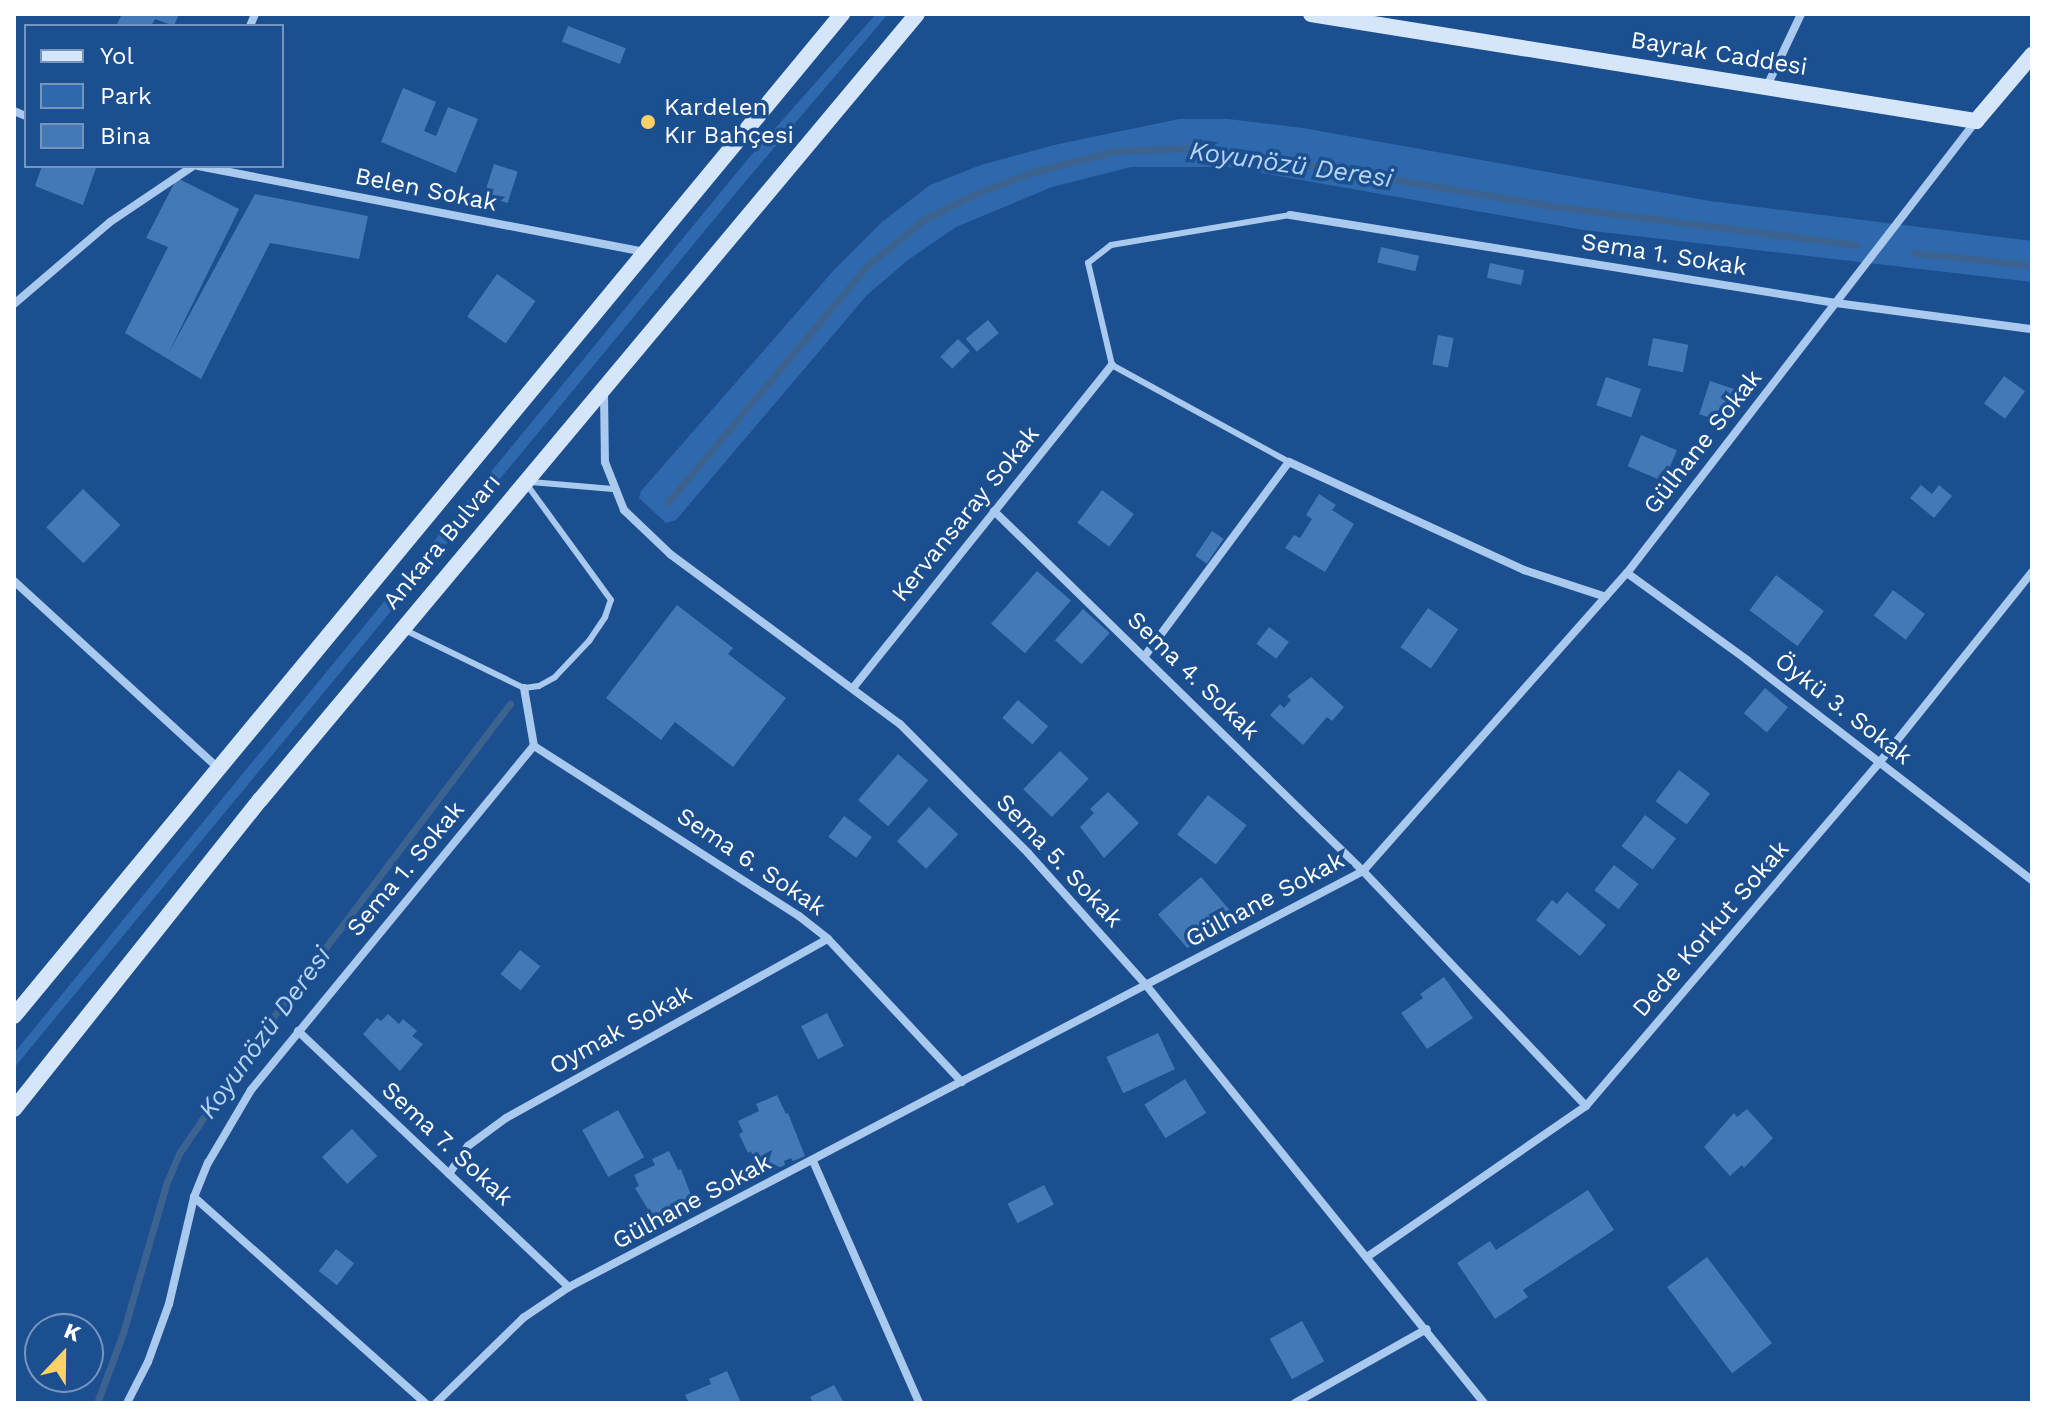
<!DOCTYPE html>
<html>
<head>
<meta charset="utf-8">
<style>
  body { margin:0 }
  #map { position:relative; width:2046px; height:1417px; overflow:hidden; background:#1b4f8f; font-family:"Work Sans",sans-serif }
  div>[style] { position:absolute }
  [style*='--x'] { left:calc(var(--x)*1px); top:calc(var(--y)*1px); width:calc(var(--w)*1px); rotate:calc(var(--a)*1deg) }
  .green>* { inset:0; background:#2e69ad }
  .stream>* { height:7px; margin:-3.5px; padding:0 3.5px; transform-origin:3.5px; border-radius:3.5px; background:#3c6290 }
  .building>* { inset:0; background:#4478b7; transform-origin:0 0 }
  .lane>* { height:6px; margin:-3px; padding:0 3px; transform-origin:3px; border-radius:3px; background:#a9c9ee }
  .street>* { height:8px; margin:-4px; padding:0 4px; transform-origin:4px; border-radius:4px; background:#a9c9ee }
  .secondary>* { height:16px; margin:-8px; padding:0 8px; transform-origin:8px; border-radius:8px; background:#d6e6fa }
  .dots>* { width:22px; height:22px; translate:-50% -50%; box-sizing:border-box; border:4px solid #1b4f8f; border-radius:50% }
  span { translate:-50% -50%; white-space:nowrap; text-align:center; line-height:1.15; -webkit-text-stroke:7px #1b4f8f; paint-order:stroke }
  .street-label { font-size:24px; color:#fff }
  .poi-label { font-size:24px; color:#fff }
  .left { translate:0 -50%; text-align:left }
  .water-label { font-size:26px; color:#b5d3f5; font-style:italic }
  .frame { position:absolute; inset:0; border:16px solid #fff; pointer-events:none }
  .legend { position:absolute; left:24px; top:24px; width:260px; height:144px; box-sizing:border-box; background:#1b4f8f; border:2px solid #7695bc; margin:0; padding:10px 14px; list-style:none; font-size:24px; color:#fff }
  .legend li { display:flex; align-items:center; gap:16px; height:40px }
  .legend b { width:40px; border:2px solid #7695bc }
  .north { position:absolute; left:24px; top:1313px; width:80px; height:80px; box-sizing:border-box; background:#1b4f8f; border:2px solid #7695bc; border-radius:50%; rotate:22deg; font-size:22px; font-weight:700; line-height:32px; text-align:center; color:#fff }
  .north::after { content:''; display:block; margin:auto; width:28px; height:36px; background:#ffd166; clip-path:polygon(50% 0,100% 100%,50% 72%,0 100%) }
</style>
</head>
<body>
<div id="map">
  <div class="green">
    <i style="clip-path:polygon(876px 14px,888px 14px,745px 182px,14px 1068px,14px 1053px,217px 805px,748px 159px)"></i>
    <i style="clip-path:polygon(1179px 119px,1228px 119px,1303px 128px,1710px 201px,2032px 241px,2032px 282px,1584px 230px,1228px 167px,1131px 167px,1052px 187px,956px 227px,908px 260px,867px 295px,676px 520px,666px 523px,639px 498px,641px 491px,834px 270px,882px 222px,930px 185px,981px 165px,1054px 145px)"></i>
  </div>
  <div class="stream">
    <i style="--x:1915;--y:253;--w:118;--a:5.9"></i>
    <i style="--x:668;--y:502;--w:309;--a:-49.9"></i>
    <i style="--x:867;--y:266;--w:72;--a:-39.4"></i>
    <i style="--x:923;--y:220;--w:58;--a:-26.6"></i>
    <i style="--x:975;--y:194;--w:62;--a:-20.8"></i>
    <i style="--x:1033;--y:172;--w:85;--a:-14.4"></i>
    <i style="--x:1115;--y:151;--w:79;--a:-2.2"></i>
    <i style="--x:1194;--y:148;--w:63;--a:7.4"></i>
    <i style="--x:1256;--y:156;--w:293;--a:9.6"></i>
    <i style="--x:1545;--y:205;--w:314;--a:7.3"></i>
    <i style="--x:97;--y:1403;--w:75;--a:-69.6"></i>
    <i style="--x:123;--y:1333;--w:157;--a:-73.8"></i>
    <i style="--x:167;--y:1182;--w:33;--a:-67"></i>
    <i style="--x:180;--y:1152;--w:154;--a:-55.6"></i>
    <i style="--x:267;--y:1025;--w:403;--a:-52.9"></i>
  </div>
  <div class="building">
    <i style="clip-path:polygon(122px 14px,179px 14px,174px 26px,155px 19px,151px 26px,116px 26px)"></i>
    <i style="left:568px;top:26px;width:62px;height:17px;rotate:21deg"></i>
    <i style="clip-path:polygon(403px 88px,436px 102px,424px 131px,436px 136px,448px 107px,478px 119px,456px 173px,381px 142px)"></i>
    <i style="left:494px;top:164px;width:25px;height:33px;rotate:18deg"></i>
    <i style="clip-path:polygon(42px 166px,96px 168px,83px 205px,35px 186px)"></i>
    <i style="clip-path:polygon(177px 178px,239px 209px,168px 354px,255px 194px,368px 216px,359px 259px,270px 243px,201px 379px,125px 333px,168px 247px,146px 238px)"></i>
    <i style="left:1381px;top:247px;width:39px;height:16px;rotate:13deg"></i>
    <i style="left:1490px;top:263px;width:35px;height:15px;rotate:12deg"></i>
    <i style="left:497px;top:274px;width:47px;height:52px;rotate:35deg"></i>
    <i style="left:988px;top:320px;width:17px;height:29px;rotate:50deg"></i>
    <i style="left:1438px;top:335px;width:16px;height:30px;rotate:11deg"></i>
    <i style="left:1653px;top:338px;width:36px;height:28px;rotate:11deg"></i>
    <i style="left:958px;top:339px;width:17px;height:25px;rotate:45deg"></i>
    <i style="left:2004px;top:376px;width:26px;height:34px;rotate:36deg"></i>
    <i style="left:1606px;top:377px;width:37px;height:30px;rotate:19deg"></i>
    <i style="left:1710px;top:381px;width:28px;height:35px;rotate:18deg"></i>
    <i style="left:1641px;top:435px;width:39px;height:34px;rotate:23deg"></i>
    <i style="clip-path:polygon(1921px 485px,1932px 494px,1939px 485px,1952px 496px,1934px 518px,1910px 498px)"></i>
    <i style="left:83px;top:489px;width:52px;height:53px;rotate:44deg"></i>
    <i style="left:1102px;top:490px;width:40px;height:41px;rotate:37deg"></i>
    <i style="clip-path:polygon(1319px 494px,1336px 505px,1332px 510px,1354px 524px,1325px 572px,1285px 548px,1294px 535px,1300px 538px,1312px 519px,1306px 515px)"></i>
    <i style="left:1212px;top:531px;width:14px;height:30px;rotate:34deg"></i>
    <i style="left:1037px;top:571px;width:45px;height:70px;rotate:41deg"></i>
    <i style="left:1776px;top:575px;width:60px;height:44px;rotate:37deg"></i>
    <i style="left:1893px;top:590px;width:40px;height:32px;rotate:37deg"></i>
    <i style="clip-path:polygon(677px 605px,733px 648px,728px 654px,786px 698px,733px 767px,675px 722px,661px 740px,606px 698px)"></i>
    <i style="left:1428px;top:608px;width:37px;height:48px;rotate:35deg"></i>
    <i style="left:1083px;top:609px;width:36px;height:42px;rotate:42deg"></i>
    <i style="left:1269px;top:627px;width:25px;height:21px;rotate:37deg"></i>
    <i style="clip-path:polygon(1311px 677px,1344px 707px,1332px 721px,1327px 717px,1303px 745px,1270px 715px,1280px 704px,1284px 708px,1291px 700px,1287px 696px)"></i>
    <i style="left:1765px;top:688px;width:30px;height:33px;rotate:40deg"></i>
    <i style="left:1018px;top:700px;width:40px;height:24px;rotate:41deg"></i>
    <i style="left:1060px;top:751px;width:40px;height:53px;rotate:44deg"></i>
    <i style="left:898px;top:754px;width:40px;height:61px;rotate:41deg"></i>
    <i style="left:1679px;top:770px;width:39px;height:39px;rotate:37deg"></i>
    <i style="clip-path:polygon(1108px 792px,1139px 823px,1104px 858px,1080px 827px,1094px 813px,1090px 809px)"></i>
    <i style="left:1208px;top:795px;width:49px;height:50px;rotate:38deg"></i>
    <i style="left:929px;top:807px;width:40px;height:47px;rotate:43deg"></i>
    <i style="left:1645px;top:815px;width:39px;height:39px;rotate:37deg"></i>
    <i style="left:844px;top:816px;width:35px;height:26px;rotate:37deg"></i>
    <i style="left:1614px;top:865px;width:31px;height:32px;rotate:38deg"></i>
    <i style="left:1201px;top:877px;width:45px;height:57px;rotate:49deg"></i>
    <i style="clip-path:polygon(1567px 892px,1606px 925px,1580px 956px,1536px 920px,1552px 900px,1557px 904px)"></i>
    <i style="left:520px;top:950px;width:26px;height:31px;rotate:39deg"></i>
    <i style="clip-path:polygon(1444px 977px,1473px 1018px,1427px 1049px,1401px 1013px,1423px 998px,1420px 994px)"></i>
    <i style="left:827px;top:1013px;width:37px;height:29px;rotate:63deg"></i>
    <i style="clip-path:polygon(388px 1014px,399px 1024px,403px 1019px,417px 1031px,412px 1036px,423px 1044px,400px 1071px,363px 1034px,377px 1018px,381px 1021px)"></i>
    <i style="left:1158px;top:1033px;width:40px;height:57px;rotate:65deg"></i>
    <i style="left:1185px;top:1079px;width:40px;height:48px;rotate:58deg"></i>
    <i style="clip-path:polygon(777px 1095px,786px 1114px,788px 1113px,805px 1156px,793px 1161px,791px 1158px,784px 1161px,785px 1165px,759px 1177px,751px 1151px,748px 1153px,739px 1134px,743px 1132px,738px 1121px,759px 1111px,756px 1104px)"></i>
    <i style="clip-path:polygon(1747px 1109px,1773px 1138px,1744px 1168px,1742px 1165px,1730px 1176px,1704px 1147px,1734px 1113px,1737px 1117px)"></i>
    <i style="left:618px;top:1110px;width:54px;height:41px;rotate:61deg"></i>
    <i style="left:352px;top:1129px;width:37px;height:41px;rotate:47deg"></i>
    <i style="clip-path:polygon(669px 1151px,678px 1170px,681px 1169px,696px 1208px,687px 1212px,686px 1209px,653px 1228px,649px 1217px,652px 1216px,635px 1188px,639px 1186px,634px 1175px,655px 1165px,652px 1159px)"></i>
    <i style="left:1044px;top:1185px;width:22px;height:41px;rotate:63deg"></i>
    <i style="clip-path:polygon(1588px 1190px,1614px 1230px,1523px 1290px,1528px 1297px,1495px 1319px,1457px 1263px,1490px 1241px,1496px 1250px)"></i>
    <i style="left:336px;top:1249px;width:23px;height:28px;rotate:38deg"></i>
    <i style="left:1707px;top:1257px;width:108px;height:50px;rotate:53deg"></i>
    <i style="left:1302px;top:1321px;width:46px;height:37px;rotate:61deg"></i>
    <i style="clip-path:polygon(727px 1371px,741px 1403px,689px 1403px,685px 1395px,711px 1384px,709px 1379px)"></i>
    <i style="clip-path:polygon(834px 1385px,844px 1403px,813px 1403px,810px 1397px)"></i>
  </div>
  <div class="lane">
    <i style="--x:1289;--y:462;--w:202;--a:-151.3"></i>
    <i style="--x:1112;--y:365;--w:105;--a:-103.2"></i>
    <i style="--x:1088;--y:263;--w:29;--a:-38"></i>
    <i style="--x:1111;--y:245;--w:181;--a:-9.5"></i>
    <i style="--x:531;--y:482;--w:82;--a:4.9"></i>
    <i style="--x:405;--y:630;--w:132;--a:26"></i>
    <i style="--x:524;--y:688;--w:15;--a:-8"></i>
    <i style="--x:539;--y:686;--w:18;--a:-29"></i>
    <i style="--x:555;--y:677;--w:50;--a:-46.6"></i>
    <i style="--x:589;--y:641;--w:29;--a:-56"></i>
    <i style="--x:605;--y:617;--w:18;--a:-71"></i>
    <i style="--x:611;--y:600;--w:142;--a:-126.1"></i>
  </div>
  <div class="street">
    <i style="--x:250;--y:26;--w:13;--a:-67"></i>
    <i style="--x:1767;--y:86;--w:80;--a:-64.7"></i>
    <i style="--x:14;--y:111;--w:13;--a:23"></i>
    <i style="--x:198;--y:166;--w:455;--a:10.9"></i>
    <i style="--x:1290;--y:215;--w:553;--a:9.16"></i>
    <i style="--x:1836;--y:303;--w:198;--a:7.6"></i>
    <i style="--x:14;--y:304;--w:126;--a:-40.5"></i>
    <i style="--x:110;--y:222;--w:100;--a:-34"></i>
    <i style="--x:604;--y:393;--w:69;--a:89.2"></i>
    <i style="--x:605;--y:462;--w:52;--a:68.4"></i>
    <i style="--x:624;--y:510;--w:64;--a:43.7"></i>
    <i style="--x:670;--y:554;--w:286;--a:36.5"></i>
    <i style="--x:900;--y:724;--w:182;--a:45.2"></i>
    <i style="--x:1028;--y:853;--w:177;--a:48.2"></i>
    <i style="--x:1146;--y:985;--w:538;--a:51.04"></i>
    <i style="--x:994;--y:511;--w:516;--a:44.29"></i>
    <i style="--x:1363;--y:871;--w:324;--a:46.5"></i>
    <i style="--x:1627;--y:573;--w:148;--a:35.9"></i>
    <i style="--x:1747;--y:660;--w:360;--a:37.7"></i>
    <i style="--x:14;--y:581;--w:277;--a:42.5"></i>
    <i style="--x:1144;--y:657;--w:243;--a:-53.4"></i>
    <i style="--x:1289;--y:462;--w:259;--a:24.7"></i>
    <i style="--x:1524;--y:570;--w:86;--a:18.2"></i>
    <i style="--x:524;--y:688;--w:59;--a:80.2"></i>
    <i style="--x:534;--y:746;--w:315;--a:32.7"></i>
    <i style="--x:799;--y:916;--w:37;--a:38"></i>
    <i style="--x:828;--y:939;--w:196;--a:46.9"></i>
    <i style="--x:853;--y:688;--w:414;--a:-51.3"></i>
    <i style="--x:298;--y:1031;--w:373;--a:43.4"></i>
    <i style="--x:813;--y:1161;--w:264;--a:66.3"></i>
    <i style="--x:449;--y:1174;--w:34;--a:-56"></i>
    <i style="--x:468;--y:1146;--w:47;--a:-36.4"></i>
    <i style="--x:506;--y:1118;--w:368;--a:-29.1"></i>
    <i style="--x:194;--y:1197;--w:310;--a:41.7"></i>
    <i style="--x:1367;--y:1257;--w:266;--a:-34.6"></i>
    <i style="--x:1586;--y:1106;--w:451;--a:-49.5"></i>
    <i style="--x:1879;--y:763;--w:245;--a:-51.3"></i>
    <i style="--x:127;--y:1403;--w:46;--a:-62.9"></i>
    <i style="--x:148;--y:1362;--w:62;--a:-70.1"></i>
    <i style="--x:169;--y:1304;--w:110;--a:-76.8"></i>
    <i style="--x:194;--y:1197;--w:37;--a:-68"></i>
    <i style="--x:208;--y:1163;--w:85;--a:-59.5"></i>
    <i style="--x:251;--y:1090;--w:445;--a:-50.6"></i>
    <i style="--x:436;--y:1403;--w:122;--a:-44.3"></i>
    <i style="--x:523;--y:1318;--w:55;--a:-34"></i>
    <i style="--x:569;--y:1287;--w:896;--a:-27.65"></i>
    <i style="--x:1363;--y:871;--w:398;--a:-48.5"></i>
    <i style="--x:1627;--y:573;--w:571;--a:-52.33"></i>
    <i style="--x:1295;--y:1403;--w:151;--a:-29.3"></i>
  </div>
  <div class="secondary">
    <i style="--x:1311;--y:14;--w:674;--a:9.14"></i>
    <i style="--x:1976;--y:121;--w:87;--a:-49.7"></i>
    <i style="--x:14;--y:1016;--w:1300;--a:-50.43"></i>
    <i style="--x:14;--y:1109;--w:395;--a:-51.5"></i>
    <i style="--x:260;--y:800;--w:1024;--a:-50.11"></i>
  </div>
  <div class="dots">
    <i style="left:648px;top:122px;background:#ffd166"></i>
  </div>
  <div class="street-label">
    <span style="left:1719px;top:54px;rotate:9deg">Bayrak Caddesi</span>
    <span style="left:426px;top:190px;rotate:11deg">Belen Sokak</span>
    <span style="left:1664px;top:255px;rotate:9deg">Sema 1. Sokak</span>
    <span style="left:1703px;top:442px;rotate:-52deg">Gülhane Sokak</span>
    <span style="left:966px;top:514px;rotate:-51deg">Kervansaray Sokak</span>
    <span style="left:442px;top:542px;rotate:-50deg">Ankara Bulvarı</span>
    <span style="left:1193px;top:676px;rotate:44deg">Sema 4. Sokak</span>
    <span style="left:1843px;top:709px;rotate:38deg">Öykü 3. Sokak</span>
    <span style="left:1059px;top:861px;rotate:47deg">Sema 5. Sokak</span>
    <span style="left:751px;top:862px;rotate:34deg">Sema 6. Sokak</span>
    <span style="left:406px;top:869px;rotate:-50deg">Sema 1. Sokak</span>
    <span style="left:1265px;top:900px;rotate:-28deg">Gülhane Sokak</span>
    <span style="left:1711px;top:929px;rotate:-49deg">Dede Korkut Sokak</span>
    <span style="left:621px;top:1030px;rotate:-29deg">Oymak Sokak</span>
    <span style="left:447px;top:1144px;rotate:43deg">Sema 7. Sokak</span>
    <span style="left:692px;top:1202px;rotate:-28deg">Gülhane Sokak</span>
  </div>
  <div class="poi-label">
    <span class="left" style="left:664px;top:122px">Kardelen<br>Kır Bahçesi</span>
  </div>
  <div class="water-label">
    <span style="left:1291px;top:165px;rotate:8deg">Koyunözü Deresi</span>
    <span style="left:265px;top:1033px;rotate:-54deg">Koyunözü Deresi</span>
  </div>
  <div class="frame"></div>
  <ul class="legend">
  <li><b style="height:10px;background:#d6e6fa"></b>Yol</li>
  <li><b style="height:22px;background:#2e69ad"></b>Park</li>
  <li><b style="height:22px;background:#4478b7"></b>Bina</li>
  </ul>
  <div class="north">K</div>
</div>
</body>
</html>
